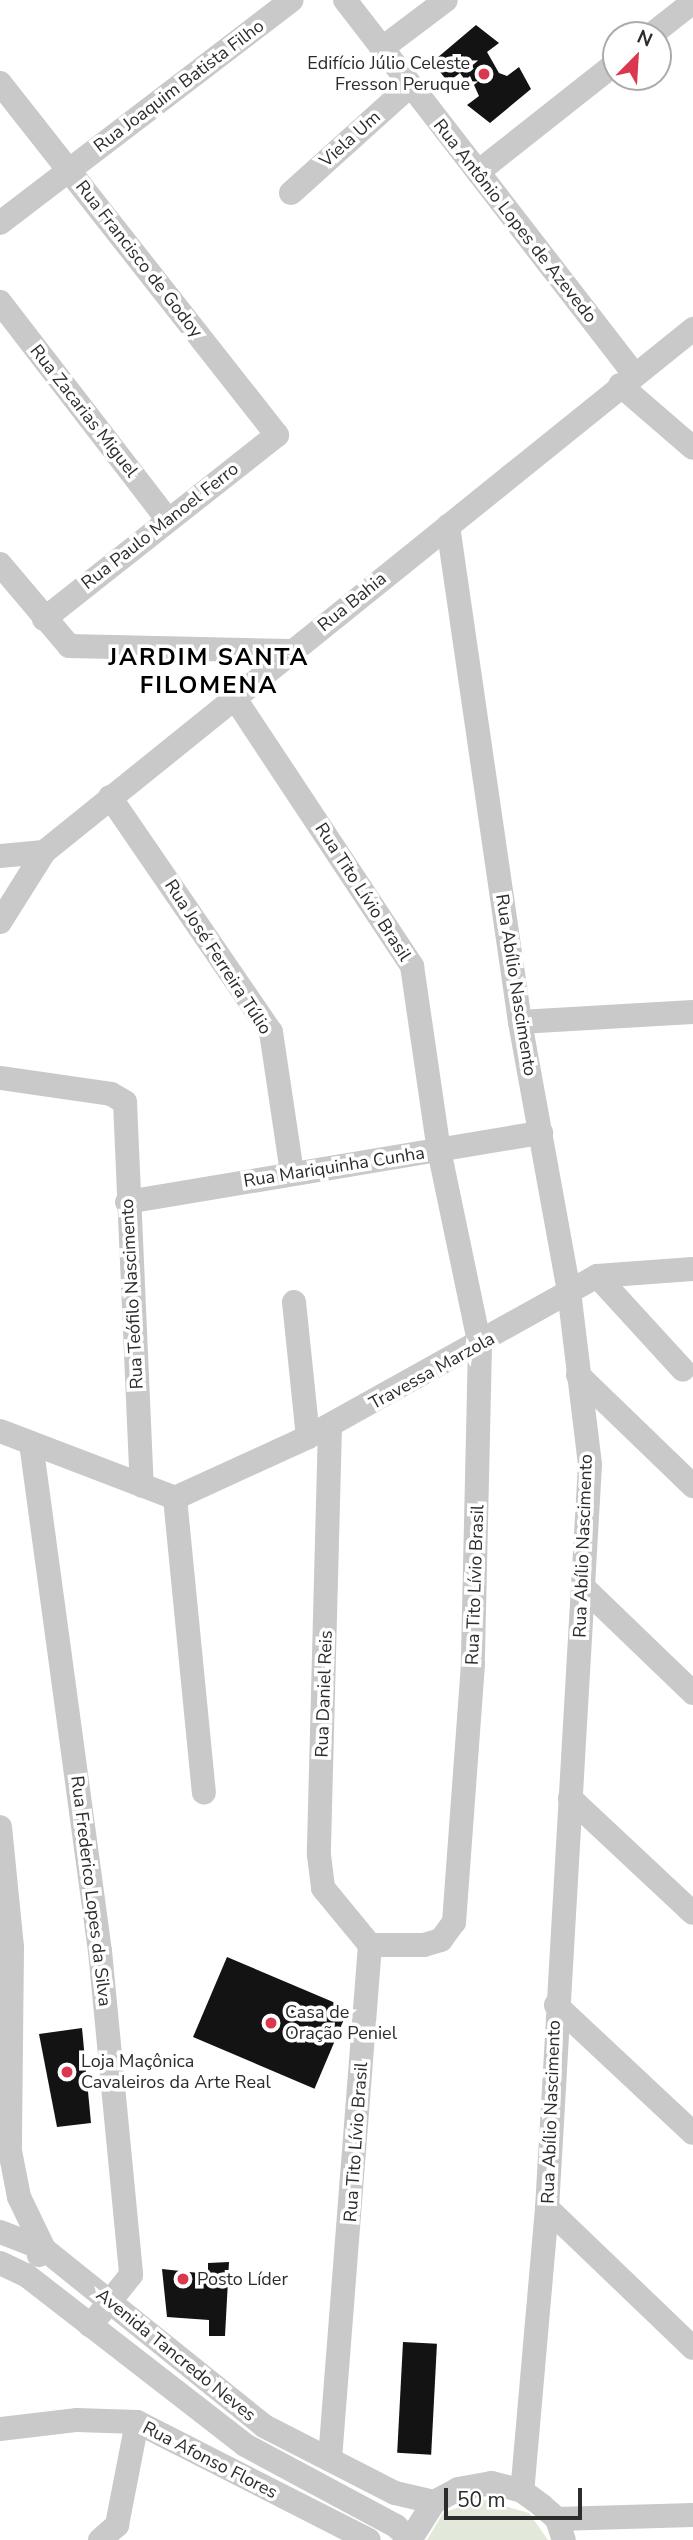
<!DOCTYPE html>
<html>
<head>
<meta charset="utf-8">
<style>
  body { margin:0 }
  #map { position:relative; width:693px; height:2540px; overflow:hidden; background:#fff; font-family:"Nunito Sans",sans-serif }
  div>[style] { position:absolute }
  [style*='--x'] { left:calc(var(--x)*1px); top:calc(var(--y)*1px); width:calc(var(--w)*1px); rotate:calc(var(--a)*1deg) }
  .green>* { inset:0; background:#e3e9da }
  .building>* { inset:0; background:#131313; transform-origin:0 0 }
  .minor>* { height:24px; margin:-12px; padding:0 12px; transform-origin:12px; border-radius:12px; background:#c9c9c9 }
  .dots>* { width:19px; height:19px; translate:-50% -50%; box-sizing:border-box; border:4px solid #fff; border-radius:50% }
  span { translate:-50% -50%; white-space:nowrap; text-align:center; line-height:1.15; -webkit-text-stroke:7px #fff; paint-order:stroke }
  .poi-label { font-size:18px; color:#2c2c2c }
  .right { translate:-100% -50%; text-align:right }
  .left { translate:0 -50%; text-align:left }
  .street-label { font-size:18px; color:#2c2c2c }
  .district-label { font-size:24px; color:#000; font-weight:700; letter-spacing:2px }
  .north { position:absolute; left:602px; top:21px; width:70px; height:70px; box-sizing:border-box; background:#fff; border:2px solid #ababab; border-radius:50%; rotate:24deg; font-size:19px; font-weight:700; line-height:28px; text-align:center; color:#2c2c2c }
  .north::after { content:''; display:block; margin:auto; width:24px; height:32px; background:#db374e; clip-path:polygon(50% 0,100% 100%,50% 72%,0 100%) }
  .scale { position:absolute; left:444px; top:2488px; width:138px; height:32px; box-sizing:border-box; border:4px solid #2c2c2c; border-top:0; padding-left:9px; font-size:21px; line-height:24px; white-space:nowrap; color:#2c2c2c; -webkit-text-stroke:5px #fff; paint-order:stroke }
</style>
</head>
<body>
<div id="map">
  <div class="green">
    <i style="clip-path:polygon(481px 2499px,529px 2513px,548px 2540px,427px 2540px,443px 2513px)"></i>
  </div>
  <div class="building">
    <i style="clip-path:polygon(476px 25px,499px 43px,487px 52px,499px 73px,507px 76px,519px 67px,531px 89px,490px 123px,467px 105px,479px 96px,470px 76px,465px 80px,460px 73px,448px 82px,437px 68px,437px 58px)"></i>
    <i style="left:227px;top:1957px;width:132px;height:87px;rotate:23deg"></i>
    <i style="clip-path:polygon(82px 2028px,91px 2123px,57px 2127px,39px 2034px)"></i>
    <i style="clip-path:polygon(229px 2262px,225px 2336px,209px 2336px,209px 2320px,167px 2317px,162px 2269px,208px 2274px,208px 2263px)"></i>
    <i style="left:403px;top:2342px;width:34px;height:111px;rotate:3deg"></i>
  </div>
  <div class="minor">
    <i style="--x:345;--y:0;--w:473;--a:52.3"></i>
    <i style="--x:651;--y:35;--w:53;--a:-38.2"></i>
    <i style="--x:381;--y:49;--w:81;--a:-37"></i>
    <i style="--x:0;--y:83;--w:448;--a:51.8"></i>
    <i style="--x:277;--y:435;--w:297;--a:141.7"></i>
    <i style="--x:478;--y:172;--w:176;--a:-38.3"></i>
    <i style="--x:291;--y:193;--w:160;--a:-42"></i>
    <i style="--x:0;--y:223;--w:367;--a:-37.4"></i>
    <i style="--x:0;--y:302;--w:274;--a:52.4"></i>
    <i style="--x:620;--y:385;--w:96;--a:40.8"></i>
    <i style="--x:448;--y:526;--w:501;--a:81.74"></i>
    <i style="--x:520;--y:1022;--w:273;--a:79.7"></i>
    <i style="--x:569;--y:1291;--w:175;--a:83.1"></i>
    <i style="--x:590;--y:1465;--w:744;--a:93.31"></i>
    <i style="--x:547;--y:2208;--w:284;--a:95"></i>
    <i style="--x:0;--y:564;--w:107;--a:49.9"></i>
    <i style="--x:69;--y:646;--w:222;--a:1.3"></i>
    <i style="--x:234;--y:697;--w:323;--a:56.5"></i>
    <i style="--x:412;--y:966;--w:186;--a:81.7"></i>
    <i style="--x:439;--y:1150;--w:200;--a:78.2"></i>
    <i style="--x:480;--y:1346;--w:318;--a:91.3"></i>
    <i style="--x:473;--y:1664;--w:259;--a:94.2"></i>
    <i style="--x:454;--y:1922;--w:22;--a:126"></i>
    <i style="--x:441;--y:1940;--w:18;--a:164"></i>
    <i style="--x:424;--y:1945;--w:54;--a:180"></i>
    <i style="--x:370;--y:1945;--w:516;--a:94.45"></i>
    <i style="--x:110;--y:797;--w:285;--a:55.6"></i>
    <i style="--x:271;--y:1032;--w:143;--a:81.5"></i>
    <i style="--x:0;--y:856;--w:44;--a:-5.2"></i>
    <i style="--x:0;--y:922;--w:83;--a:-57.8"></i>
    <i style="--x:44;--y:852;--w:834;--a:-38.86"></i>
    <i style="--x:520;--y:1022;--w:173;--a:-3.3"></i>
    <i style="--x:0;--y:1078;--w:112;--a:8.2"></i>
    <i style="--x:111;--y:1094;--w:16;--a:30"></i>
    <i style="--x:125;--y:1102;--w:384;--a:87.5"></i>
    <i style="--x:127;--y:1202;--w:420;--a:-9.5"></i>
    <i style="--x:597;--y:1276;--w:127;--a:47.5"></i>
    <i style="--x:294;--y:1302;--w:136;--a:84.1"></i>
    <i style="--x:578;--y:1375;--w:160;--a:44"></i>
    <i style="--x:330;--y:1426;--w:429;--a:91.5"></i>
    <i style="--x:319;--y:1855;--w:33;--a:83"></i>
    <i style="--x:323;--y:1888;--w:74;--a:50.5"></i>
    <i style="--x:0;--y:1431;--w:187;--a:20.9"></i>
    <i style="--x:31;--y:1443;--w:513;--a:82.27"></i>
    <i style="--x:100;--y:1951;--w:325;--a:84.5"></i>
    <i style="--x:131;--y:2275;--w:65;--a:128.8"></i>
    <i style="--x:175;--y:1498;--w:146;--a:-24.6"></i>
    <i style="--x:308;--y:1437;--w:331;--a:-29.1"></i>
    <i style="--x:597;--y:1276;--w:96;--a:-4.2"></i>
    <i style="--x:175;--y:1498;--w:296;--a:84.4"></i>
    <i style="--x:583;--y:1587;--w:153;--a:43.9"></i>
    <i style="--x:570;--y:1798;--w:168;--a:43.1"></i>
    <i style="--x:0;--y:1827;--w:121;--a:84.3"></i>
    <i style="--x:12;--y:1947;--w:204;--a:90.6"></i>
    <i style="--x:10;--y:2151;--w:47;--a:78.9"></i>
    <i style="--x:19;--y:2197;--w:58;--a:64.3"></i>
    <i style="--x:44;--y:2249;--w:8;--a:130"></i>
    <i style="--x:556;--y:2005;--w:187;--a:43.1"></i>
    <i style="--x:547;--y:2208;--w:202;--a:43.8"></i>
    <i style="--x:0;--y:2232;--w:47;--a:21.1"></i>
    <i style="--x:44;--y:2249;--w:282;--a:38.8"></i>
    <i style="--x:264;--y:2426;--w:147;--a:27.1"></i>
    <i style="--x:395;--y:2493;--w:40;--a:13"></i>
    <i style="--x:0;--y:2263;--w:29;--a:25"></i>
    <i style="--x:26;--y:2275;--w:277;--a:37.8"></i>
    <i style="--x:245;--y:2445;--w:171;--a:28.2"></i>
    <i style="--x:396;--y:2526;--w:20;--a:45"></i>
    <i style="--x:0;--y:2429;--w:78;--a:-6.7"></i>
    <i style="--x:77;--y:2420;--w:60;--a:1.9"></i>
    <i style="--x:137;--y:2422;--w:260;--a:27"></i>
    <i style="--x:557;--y:2519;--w:136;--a:-1.7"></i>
    <i style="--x:100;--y:2540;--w:23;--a:-41"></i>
    <i style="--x:117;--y:2525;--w:105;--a:-79"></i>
    <i style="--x:410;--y:2540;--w:45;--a:-57.7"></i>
    <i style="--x:434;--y:2502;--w:27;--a:-28"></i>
    <i style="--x:458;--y:2489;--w:34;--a:-10"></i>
    <i style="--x:491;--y:2483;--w:32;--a:14"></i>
    <i style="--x:522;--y:2491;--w:24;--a:36"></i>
    <i style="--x:541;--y:2505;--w:21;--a:41"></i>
    <i style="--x:557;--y:2519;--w:22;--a:72"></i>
  </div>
  <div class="dots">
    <i style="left:484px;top:74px;background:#db374e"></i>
    <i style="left:271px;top:2023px;background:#db374e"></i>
    <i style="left:67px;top:2072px;background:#db374e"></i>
    <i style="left:183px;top:2279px;background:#db374e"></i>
  </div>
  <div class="poi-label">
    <span class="right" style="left:470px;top:74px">Edifício Júlio Celeste<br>Fresson Peruque</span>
    <span class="left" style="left:285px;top:2023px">Casa de<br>Oração Peniel</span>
    <span class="left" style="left:81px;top:2072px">Loja Maçônica<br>Cavaleiros da Arte Real</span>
    <span class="left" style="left:197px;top:2279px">Posto Líder</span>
  </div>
  <div class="street-label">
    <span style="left:179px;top:86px;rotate:-37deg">Rua Joaquim Batista Filho</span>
    <span style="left:350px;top:139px;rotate:-42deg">Viela Um</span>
    <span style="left:515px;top:221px;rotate:52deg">Rua Antônio Lopes de Azevedo</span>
    <span style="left:139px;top:259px;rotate:52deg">Rua Francisco de Godoy</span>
    <span style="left:84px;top:411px;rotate:52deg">Rua Zacarias Miguel</span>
    <span style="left:160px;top:526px;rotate:-38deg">Rua Paulo Manoel Ferro</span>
    <span style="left:352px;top:602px;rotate:-39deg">Rua Bahia</span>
    <span style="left:363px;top:892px;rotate:57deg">Rua Tito Lívio Brasil</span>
    <span style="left:218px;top:957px;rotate:57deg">Rua José Ferreira Túlio</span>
    <span style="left:516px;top:985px;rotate:81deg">Rua Abílio Nascimento</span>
    <span style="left:334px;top:1167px;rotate:-9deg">Rua Mariquinha Cunha</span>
    <span style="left:132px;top:1294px;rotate:-93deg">Rua Teófilo Nascimento</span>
    <span style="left:432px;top:1371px;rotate:-29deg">Travessa Marzola</span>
    <span style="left:583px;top:1546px;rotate:-88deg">Rua Abílio Nascimento</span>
    <span style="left:475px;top:1585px;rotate:-88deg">Rua Tito Lívio Brasil</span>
    <span style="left:324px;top:1694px;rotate:-88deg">Rua Daniel Reis</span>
    <span style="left:91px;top:1891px;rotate:83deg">Rua Frederico Lopes da Silva</span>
    <span style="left:551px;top:2112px;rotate:-88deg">Rua Abílio Nascimento</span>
    <span style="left:356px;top:2142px;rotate:-86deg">Rua Tito Lívio Brasil</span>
    <span style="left:176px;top:2355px;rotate:39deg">Avenida Tancredo Neves</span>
    <span style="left:210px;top:2460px;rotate:27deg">Rua Afonso Flores</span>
  </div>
  <div class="district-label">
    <span style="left:209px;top:672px">JARDIM SANTA<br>FILOMENA</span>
  </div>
  <div class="north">N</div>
  <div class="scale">50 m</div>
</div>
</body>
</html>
